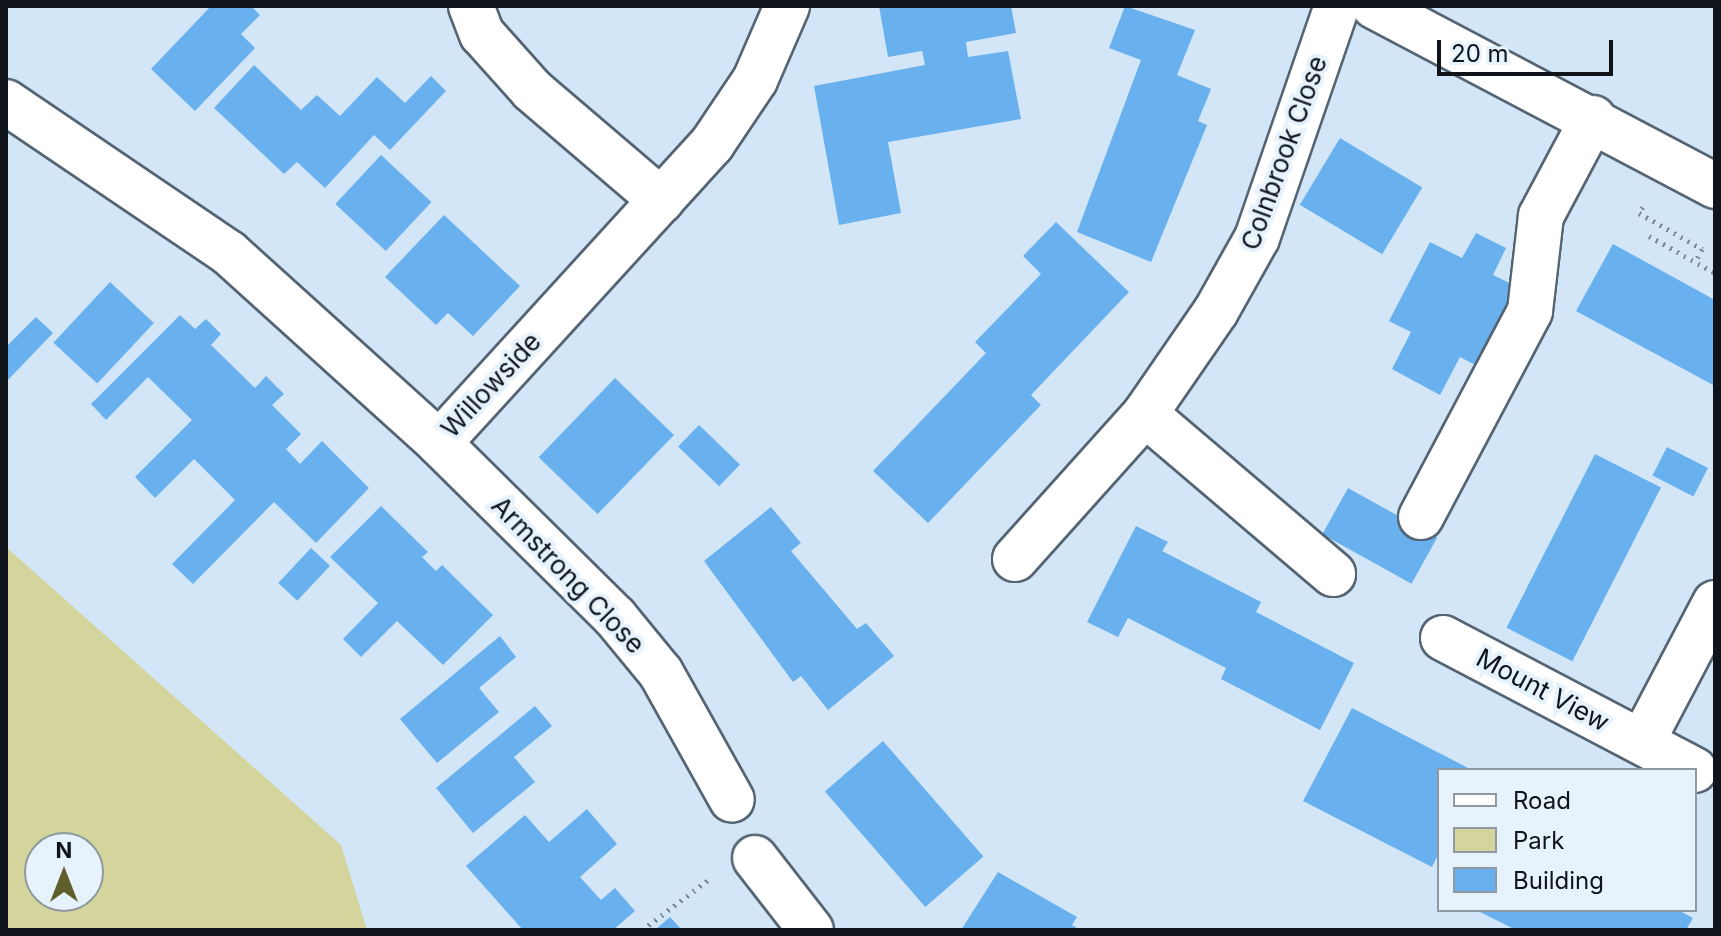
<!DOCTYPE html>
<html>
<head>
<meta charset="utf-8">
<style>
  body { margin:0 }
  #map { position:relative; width:1721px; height:936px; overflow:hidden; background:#d3e6f7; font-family:Inter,sans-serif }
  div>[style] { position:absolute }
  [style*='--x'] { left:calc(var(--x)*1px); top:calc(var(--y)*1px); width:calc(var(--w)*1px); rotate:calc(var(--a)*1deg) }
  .green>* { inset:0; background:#d4d49d }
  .building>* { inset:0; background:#68b1ee; transform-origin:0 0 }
  .path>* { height:5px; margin-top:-2.5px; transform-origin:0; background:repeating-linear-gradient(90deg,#7c8a96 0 2px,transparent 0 8px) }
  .roads { filter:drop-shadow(2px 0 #546472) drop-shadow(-2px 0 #546472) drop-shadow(0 2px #546472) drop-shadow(0 -2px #546472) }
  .minor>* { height:44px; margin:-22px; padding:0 22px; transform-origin:22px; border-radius:22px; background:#fff }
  span { translate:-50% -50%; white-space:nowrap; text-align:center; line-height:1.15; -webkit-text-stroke:8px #e6f2fc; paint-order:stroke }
  .street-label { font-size:26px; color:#0e141a }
  .frame { position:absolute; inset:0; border:8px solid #0e141a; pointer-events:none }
  .legend { position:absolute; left:1437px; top:768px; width:260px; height:144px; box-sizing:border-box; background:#e6f2fc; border:2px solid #9099a2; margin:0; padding:10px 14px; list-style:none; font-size:24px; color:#0e141a }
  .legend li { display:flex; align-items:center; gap:16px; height:40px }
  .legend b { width:40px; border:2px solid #9099a2 }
  .north { position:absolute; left:24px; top:832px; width:80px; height:80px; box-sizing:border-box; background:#e6f2fc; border:2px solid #9099a2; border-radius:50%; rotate:0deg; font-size:22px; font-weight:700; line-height:32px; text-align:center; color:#0e141a }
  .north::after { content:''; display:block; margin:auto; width:28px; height:36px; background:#5f5e2b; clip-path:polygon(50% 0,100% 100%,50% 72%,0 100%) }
  .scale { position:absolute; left:1437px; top:40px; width:176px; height:36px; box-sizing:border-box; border:4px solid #0e141a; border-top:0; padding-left:10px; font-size:24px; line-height:28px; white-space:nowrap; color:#0e141a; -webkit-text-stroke:6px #e6f2fc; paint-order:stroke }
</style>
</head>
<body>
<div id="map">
  <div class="green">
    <i style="clip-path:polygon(evenodd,6px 547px,341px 845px,367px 930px,6px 930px,6px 547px,40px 848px,88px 848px,88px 896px,40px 896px,40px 848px)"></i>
  </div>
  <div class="building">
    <i style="clip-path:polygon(211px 6px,251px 6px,260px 15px,241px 34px,255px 48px,195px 111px,151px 69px)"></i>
    <i style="clip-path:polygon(879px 6px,1011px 6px,1016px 33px,966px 42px,968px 57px,1008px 51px,1021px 119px,888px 142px,901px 213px,839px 225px,814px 86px,925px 65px,922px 51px,888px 57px)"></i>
    <i style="clip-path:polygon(1125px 6px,1195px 30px,1177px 75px,1211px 89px,1198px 121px,1207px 125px,1151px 262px,1077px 232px,1141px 60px,1109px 48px)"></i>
    <i style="clip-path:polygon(254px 65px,301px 110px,317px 95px,340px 116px,377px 77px,405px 103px,431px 76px,446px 91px,390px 150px,374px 135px,325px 188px,297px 162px,284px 174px,214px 108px)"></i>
    <i style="left:1340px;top:138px;width:96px;height:78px;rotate:31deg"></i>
    <i style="left:381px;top:155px;width:69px;height:67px;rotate:43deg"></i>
    <i style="clip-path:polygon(444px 215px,520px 286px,473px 336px,448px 313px,436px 325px,385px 277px)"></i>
    <i style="clip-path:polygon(1056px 222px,1129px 292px,1031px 395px,1041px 405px,928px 523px,873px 471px,986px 353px,975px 342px,1041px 274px,1023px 256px)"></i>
    <i style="clip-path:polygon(1476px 233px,1506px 248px,1493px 275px,1520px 288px,1479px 367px,1460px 357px,1440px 395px,1392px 369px,1411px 332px,1389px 321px,1430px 242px,1462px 258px)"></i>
    <i style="clip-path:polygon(1613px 244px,1715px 300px,1715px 386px,1576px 311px)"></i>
    <i style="left:110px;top:282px;width:60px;height:83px;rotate:43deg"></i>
    <i style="clip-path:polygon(180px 315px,195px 329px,206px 319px,221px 334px,211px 345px,255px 388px,266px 376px,284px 394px,272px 405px,301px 434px,286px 449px,300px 464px,322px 441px,369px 488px,316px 543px,274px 502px,193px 584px,172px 564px,235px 500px,194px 459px,155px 498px,135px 477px,192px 420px,148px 377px,106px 420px,91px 404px)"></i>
    <i style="clip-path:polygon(36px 317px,53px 333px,6px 382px,6px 347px)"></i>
    <i style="left:615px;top:378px;width:82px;height:110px;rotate:44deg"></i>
    <i style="left:699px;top:425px;width:57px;height:30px;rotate:44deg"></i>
    <i style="left:1667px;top:447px;width:46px;height:32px;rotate:27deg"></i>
    <i style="left:1595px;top:454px;width:74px;height:195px;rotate:27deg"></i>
    <i style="left:1348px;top:488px;width:102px;height:53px;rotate:29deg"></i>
    <i style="clip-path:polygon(381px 506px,428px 552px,422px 557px,436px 571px,442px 565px,493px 615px,443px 665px,397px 621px,361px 657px,343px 639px,378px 603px,330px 557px)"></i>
    <i style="clip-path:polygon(771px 507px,801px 543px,791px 551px,857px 629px,866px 623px,894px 656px,828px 710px,801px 676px,793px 682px,704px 561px)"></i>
    <i style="clip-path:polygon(1136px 526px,1168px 542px,1162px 551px,1261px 602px,1256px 612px,1354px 663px,1320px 730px,1221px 679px,1226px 668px,1128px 618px,1118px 637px,1087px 622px)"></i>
    <i style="left:311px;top:548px;width:26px;height:48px;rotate:43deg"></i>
    <i style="clip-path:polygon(500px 636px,516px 657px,479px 688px,499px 712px,437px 763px,400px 719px)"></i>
    <i style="clip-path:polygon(535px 706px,552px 726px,514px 757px,535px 782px,473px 833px,436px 788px)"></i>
    <i style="clip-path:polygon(1352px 708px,1472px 770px,1439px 770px,1439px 853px,1432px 867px,1303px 801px)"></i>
    <i style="left:883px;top:741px;width:153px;height:77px;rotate:49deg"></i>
    <i style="clip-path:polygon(587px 809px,617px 844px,580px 877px,601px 900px,615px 888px,635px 911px,613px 930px,523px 930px,466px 866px,525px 815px,549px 842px)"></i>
    <i style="clip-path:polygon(998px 872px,1077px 917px,1072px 925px,1080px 930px,961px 930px)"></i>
    <i style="clip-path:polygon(1476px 910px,1678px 910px,1693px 918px,1686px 930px,1516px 930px)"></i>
    <i style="clip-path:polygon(670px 917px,682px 930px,655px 930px)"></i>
  </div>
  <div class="path">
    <i style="--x:1643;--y:207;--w:7;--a:124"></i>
    <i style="--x:1639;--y:213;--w:73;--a:29.7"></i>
    <i style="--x:1702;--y:249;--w:15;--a:118"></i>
    <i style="--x:1649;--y:236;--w:76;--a:29.3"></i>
    <i style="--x:642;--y:930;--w:83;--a:-37.1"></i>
  </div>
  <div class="roads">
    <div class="minor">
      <i style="--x:471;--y:6;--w:30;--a:69"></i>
      <i style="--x:482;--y:34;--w:75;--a:48.2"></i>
      <i style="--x:532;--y:90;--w:170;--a:40.5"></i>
      <i style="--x:1374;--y:6;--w:386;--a:27.8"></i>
      <i style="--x:6;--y:102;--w:269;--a:34.1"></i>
      <i style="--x:229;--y:253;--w:283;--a:42.1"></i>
      <i style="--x:439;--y:443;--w:405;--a:-47.6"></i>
      <i style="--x:712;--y:144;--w:77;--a:-56.1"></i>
      <i style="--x:755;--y:80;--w:81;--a:-66.6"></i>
      <i style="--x:1145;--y:414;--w:247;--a:40.4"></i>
      <i style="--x:439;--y:443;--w:247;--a:44.7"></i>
      <i style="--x:615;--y:617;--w:72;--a:50.6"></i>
      <i style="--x:661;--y:673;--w:145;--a:60.8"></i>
      <i style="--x:1421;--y:517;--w:233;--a:-62.1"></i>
      <i style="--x:1530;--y:311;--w:96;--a:-83.4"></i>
      <i style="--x:1541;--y:216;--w:111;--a:-62"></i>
      <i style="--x:1015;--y:559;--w:195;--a:-48.1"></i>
      <i style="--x:1145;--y:414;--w:125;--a:-55.4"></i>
      <i style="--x:1216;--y:311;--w:84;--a:-60.7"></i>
      <i style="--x:1257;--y:238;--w:245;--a:-71"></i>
      <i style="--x:1443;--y:638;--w:284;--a:27.7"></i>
      <i style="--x:1642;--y:742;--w:157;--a:-62.3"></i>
      <i style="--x:755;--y:858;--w:91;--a:52.1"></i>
    </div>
  </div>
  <div class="street-label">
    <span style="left:1284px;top:153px;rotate:-70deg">Colnbrook Close</span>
    <span style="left:491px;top:385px;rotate:-47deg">Willowside</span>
    <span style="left:568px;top:575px;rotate:46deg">Armstrong Close</span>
    <span style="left:1543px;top:690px;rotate:28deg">Mount View</span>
  </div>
  <div class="frame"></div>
  <ul class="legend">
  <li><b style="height:10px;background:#fff"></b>Road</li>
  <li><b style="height:22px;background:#d4d49d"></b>Park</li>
  <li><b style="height:22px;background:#68b1ee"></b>Building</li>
  </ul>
  <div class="north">N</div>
  <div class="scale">20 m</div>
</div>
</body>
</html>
